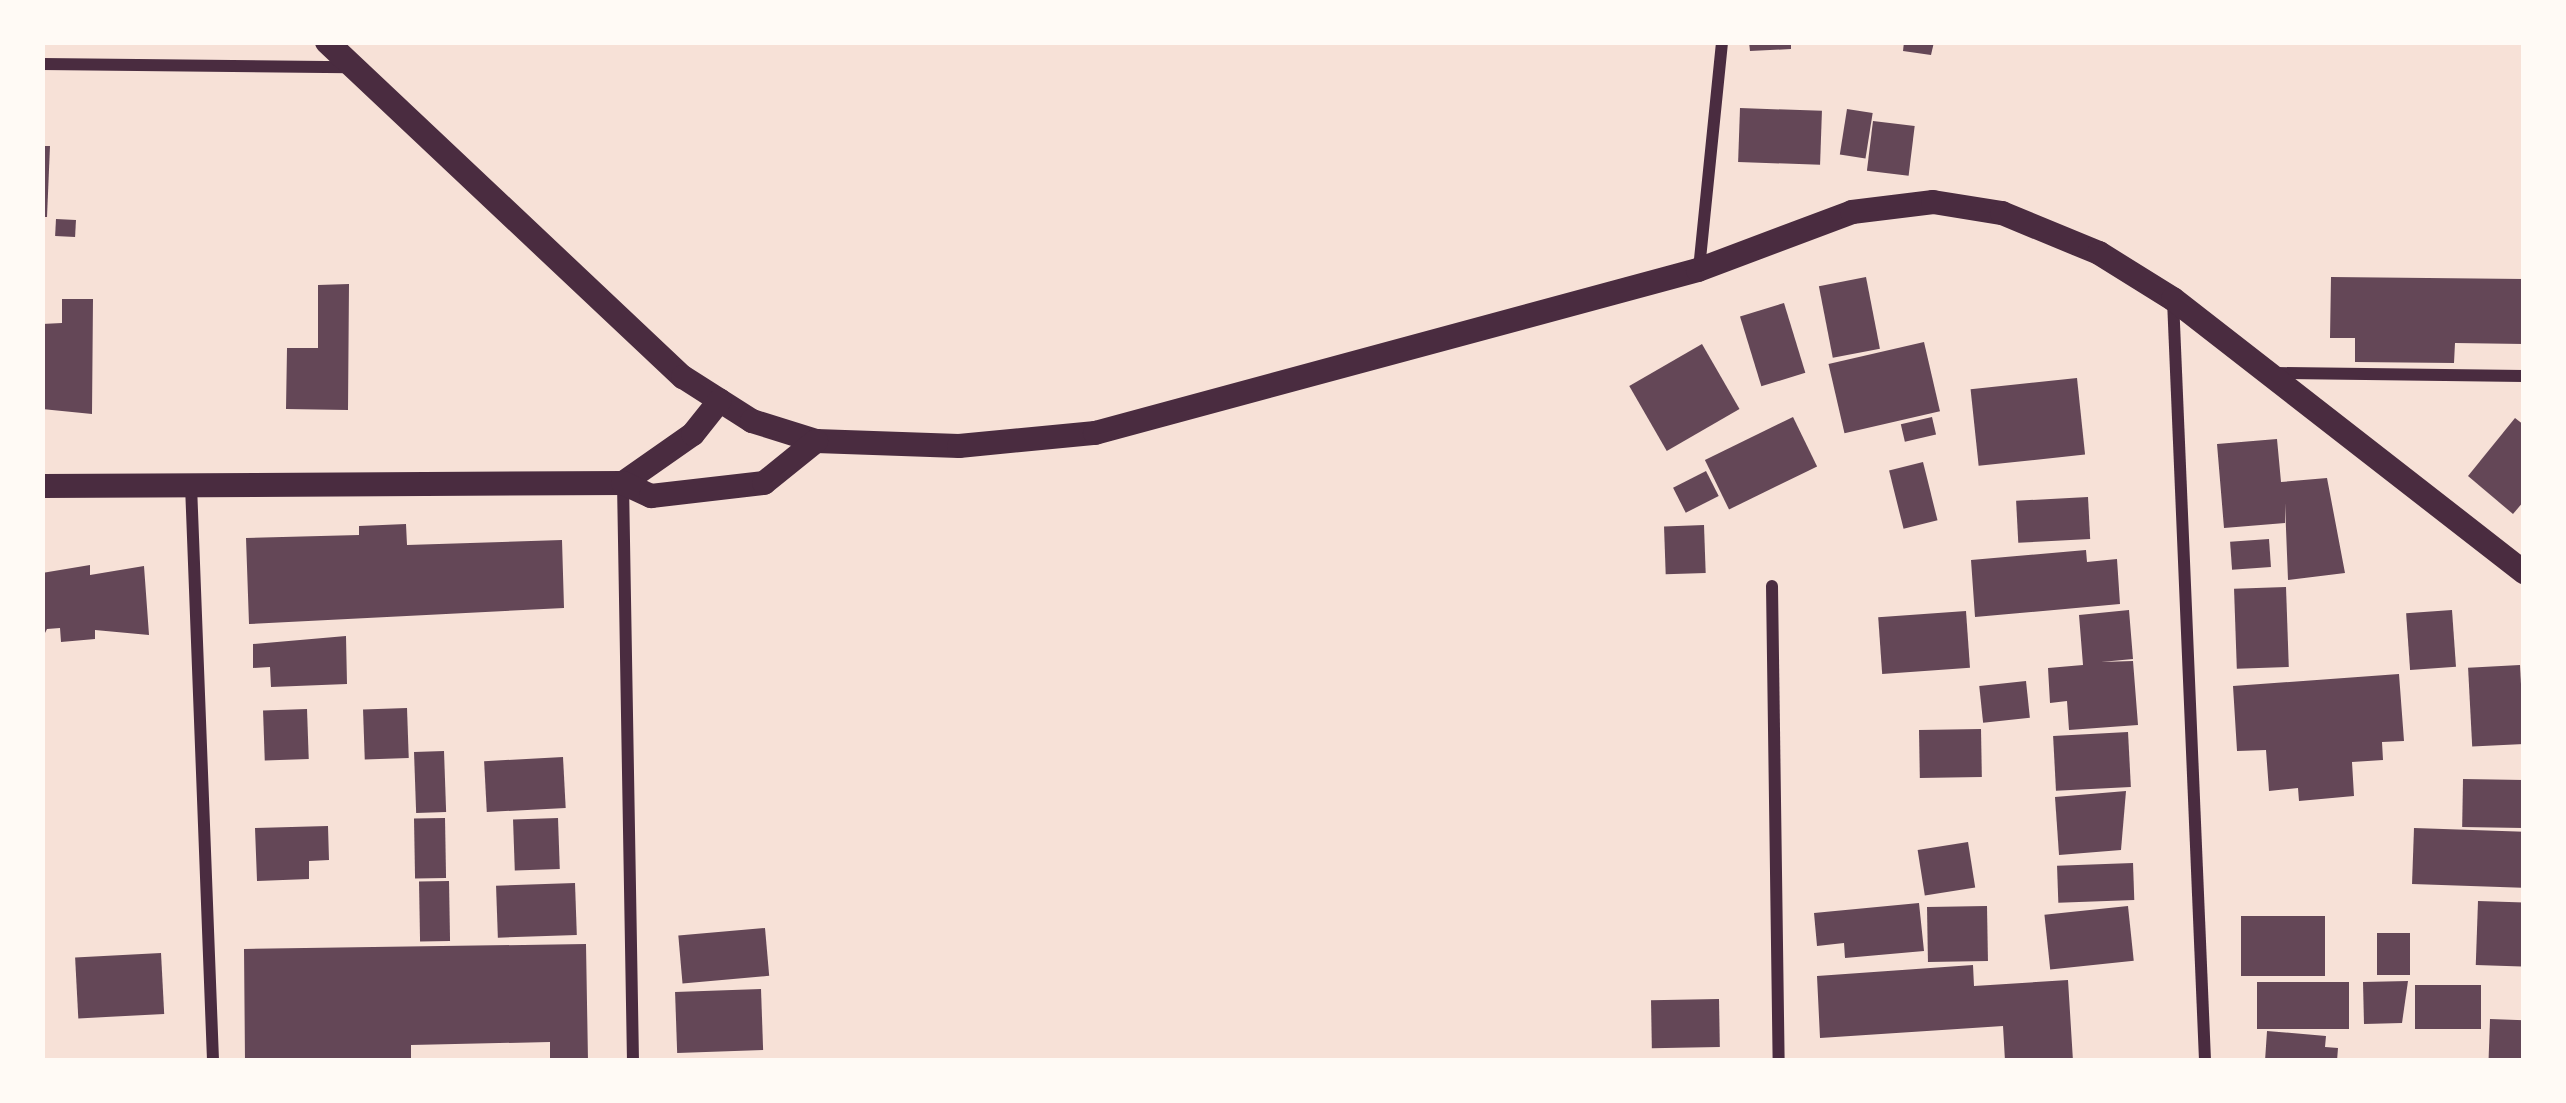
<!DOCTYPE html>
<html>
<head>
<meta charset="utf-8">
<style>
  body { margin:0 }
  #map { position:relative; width:2566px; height:1103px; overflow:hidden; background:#f7e1d7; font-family:"PT Sans Narrow",sans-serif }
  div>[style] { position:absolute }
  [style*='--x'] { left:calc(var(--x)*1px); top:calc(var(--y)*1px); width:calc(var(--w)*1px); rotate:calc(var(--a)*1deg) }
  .building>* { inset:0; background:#644757; transform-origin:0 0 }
  .minor>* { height:12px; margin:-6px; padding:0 6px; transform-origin:6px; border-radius:6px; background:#4a2c40 }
  .secondary>* { height:24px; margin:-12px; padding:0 12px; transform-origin:12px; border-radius:12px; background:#4a2c40 }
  span { translate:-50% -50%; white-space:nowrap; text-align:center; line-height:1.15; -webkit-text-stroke:10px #fffaf5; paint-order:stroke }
  .frame { position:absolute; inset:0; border:45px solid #fffaf5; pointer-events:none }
</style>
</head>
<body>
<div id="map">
  <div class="building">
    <i style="clip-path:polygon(1749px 42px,1791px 42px,1791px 49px,1750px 51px)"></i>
    <i style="clip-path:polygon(1904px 42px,1934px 42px,1931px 55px,1903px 51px)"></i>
    <i style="left:1740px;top:108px;width:82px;height:54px;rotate:2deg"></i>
    <i style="left:1847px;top:109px;width:26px;height:46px;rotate:9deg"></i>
    <i style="left:1873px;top:121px;width:42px;height:50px;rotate:7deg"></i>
    <i style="clip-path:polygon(42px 146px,50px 146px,47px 217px,42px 217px)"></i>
    <i style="left:56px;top:219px;width:20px;height:17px;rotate:3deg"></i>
    <i style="left:1866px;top:277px;width:73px;height:48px;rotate:79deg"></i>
    <i style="clip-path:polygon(2331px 277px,2524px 279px,2524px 344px,2455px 343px,2454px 363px,2355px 362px,2355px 338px,2330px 338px)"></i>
    <i style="clip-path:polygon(349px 284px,348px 410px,286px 409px,287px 348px,318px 348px,318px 285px)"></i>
    <i style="clip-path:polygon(62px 299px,93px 299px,92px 414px,42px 409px,42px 324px,62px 323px)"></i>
    <i style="left:1784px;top:303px;width:73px;height:46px;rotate:73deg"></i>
    <i style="left:1924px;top:342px;width:71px;height:98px;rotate:77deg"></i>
    <i style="left:1702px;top:344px;width:75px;height:84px;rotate:60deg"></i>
    <i style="left:2077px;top:378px;width:77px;height:107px;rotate:84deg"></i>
    <i style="left:1793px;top:417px;width:55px;height:98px;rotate:64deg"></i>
    <i style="left:1932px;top:417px;width:18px;height:32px;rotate:77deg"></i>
    <i style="clip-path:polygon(2515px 418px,2524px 425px,2524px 501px,2513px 514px,2468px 476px)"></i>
    <i style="clip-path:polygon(2277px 439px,2281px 482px,2327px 478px,2345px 573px,2288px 580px,2285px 503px,2285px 523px,2224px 528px,2217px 444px)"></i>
    <i style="left:1923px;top:462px;width:60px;height:35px;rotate:76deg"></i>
    <i style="left:1706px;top:471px;width:28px;height:37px;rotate:63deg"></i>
    <i style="left:2088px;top:497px;width:42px;height:72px;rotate:87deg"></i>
    <i style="clip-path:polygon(406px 524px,407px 545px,562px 540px,564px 608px,249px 624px,246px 538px,359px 535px,359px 526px)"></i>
    <i style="left:1704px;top:525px;width:48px;height:40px;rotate:88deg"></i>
    <i style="left:2269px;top:539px;width:28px;height:39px;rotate:86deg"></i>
    <i style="clip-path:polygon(2086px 550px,2087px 562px,2117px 559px,2120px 604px,1975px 617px,1971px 560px)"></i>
    <i style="clip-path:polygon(90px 565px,90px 575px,144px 566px,149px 635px,95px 630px,95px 639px,61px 642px,60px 628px,47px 629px,42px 639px,42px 573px)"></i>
    <i style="left:2286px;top:587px;width:80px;height:52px;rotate:88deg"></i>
    <i style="clip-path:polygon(2129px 610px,2133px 659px,2101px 662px,2133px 661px,2138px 725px,2069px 730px,2067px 701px,2050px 703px,2048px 668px,2083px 665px,2079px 615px)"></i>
    <i style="left:2452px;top:610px;width:57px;height:46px;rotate:86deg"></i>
    <i style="left:1966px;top:611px;width:57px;height:88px;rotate:86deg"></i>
    <i style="clip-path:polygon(346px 636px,347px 684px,271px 687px,270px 667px,253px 668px,253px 644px)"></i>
    <i style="left:2520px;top:665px;width:79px;height:52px;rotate:87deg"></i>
    <i style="clip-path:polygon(2399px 674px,2404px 741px,2382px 742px,2383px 760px,2352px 762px,2354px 796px,2299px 801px,2298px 788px,2269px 791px,2266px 750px,2237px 751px,2233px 686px)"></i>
    <i style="left:2026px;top:681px;width:37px;height:47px;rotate:84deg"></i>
    <i style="left:407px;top:708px;width:50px;height:44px;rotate:88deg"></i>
    <i style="left:307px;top:709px;width:50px;height:44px;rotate:88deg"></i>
    <i style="left:1981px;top:729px;width:48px;height:62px;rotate:89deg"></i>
    <i style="left:2128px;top:732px;width:55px;height:75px;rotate:87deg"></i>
    <i style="left:444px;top:751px;width:61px;height:30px;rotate:88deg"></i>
    <i style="left:563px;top:757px;width:51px;height:79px;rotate:87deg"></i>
    <i style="left:2463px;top:779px;width:61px;height:48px;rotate:1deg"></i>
    <i style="clip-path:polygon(2126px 791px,2121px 850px,2059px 855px,2055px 797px)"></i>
    <i style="left:445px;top:818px;width:60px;height:31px;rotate:89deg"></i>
    <i style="left:558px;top:818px;width:51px;height:45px;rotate:88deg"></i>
    <i style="clip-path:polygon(328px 826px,329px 860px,309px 861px,309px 879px,257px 881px,255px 828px)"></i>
    <i style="left:2414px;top:828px;width:110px;height:56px;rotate:2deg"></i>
    <i style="left:1968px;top:842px;width:46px;height:51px;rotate:81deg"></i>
    <i style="left:2133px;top:863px;width:37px;height:76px;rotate:88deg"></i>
    <i style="left:449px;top:881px;width:60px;height:30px;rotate:89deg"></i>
    <i style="left:575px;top:883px;width:52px;height:79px;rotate:88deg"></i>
    <i style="left:2478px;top:901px;width:46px;height:64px;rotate:2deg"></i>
    <i style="clip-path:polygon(1919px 903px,1924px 951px,1845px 958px,1844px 943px,1817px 946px,1814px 913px)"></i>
    <i style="left:1987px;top:906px;width:55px;height:60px;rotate:89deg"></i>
    <i style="left:2128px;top:906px;width:55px;height:84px;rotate:84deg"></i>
    <i style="left:2241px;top:916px;width:84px;height:60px"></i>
    <i style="left:765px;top:928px;width:48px;height:87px;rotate:85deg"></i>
    <i style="left:2377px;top:933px;width:33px;height:42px"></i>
    <i style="clip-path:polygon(586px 944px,588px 1061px,550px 1061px,550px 1042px,411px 1045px,411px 1061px,245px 1061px,244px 949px)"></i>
    <i style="left:161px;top:953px;width:61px;height:86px;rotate:87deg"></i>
    <i style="clip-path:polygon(1973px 965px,1974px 986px,2068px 980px,2073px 1061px,2005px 1061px,2003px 1026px,1820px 1038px,1817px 976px)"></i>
    <i style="clip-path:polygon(2408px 981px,2402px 1023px,2364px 1024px,2363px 982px)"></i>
    <i style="left:2257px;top:982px;width:92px;height:47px"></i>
    <i style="left:2415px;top:985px;width:66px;height:44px"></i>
    <i style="left:761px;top:989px;width:61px;height:86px;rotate:88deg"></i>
    <i style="left:1719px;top:999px;width:48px;height:68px;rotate:89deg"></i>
    <i style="left:2490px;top:1019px;width:34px;height:41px;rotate:2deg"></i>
    <i style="clip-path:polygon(2267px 1031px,2326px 1036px,2325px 1047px,2338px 1048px,2337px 1061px,2265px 1061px)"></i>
  </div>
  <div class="minor">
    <i style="--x:42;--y:64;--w:307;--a:0.6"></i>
    <i style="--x:1699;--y:269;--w:228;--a:-84.2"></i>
    <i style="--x:2173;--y:300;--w:762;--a:87.59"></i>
    <i style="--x:2277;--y:373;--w:247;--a:0.7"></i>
    <i style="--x:623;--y:483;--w:578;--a:89.01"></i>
    <i style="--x:191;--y:485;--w:576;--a:87.81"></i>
    <i style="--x:1772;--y:586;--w:475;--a:89.2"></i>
  </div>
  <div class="secondary">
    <i style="--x:327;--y:42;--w:489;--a:43.3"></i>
    <i style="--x:683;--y:377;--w:82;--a:32.5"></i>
    <i style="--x:752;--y:421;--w:67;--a:17.4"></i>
    <i style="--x:816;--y:441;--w:143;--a:2"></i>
    <i style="--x:959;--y:446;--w:137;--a:-5.5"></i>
    <i style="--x:1095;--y:433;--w:625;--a:-15.13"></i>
    <i style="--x:1698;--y:270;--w:165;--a:-20.6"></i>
    <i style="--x:1852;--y:212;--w:82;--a:-7"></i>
    <i style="--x:1933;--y:202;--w:70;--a:9.1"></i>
    <i style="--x:2002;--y:213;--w:105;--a:22.4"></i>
    <i style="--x:2099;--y:253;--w:87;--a:31.9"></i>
    <i style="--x:2173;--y:299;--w:445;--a:37.9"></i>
    <i style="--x:623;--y:483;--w:85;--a:-35"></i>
    <i style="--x:693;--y:434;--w:43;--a:-51.5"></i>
    <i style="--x:42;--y:486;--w:581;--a:-0.3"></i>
    <i style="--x:623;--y:483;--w:31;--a:25"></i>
    <i style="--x:651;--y:496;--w:114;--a:-6.6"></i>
    <i style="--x:764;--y:483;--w:67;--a:-38.9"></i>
  </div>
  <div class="frame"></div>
</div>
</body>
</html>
